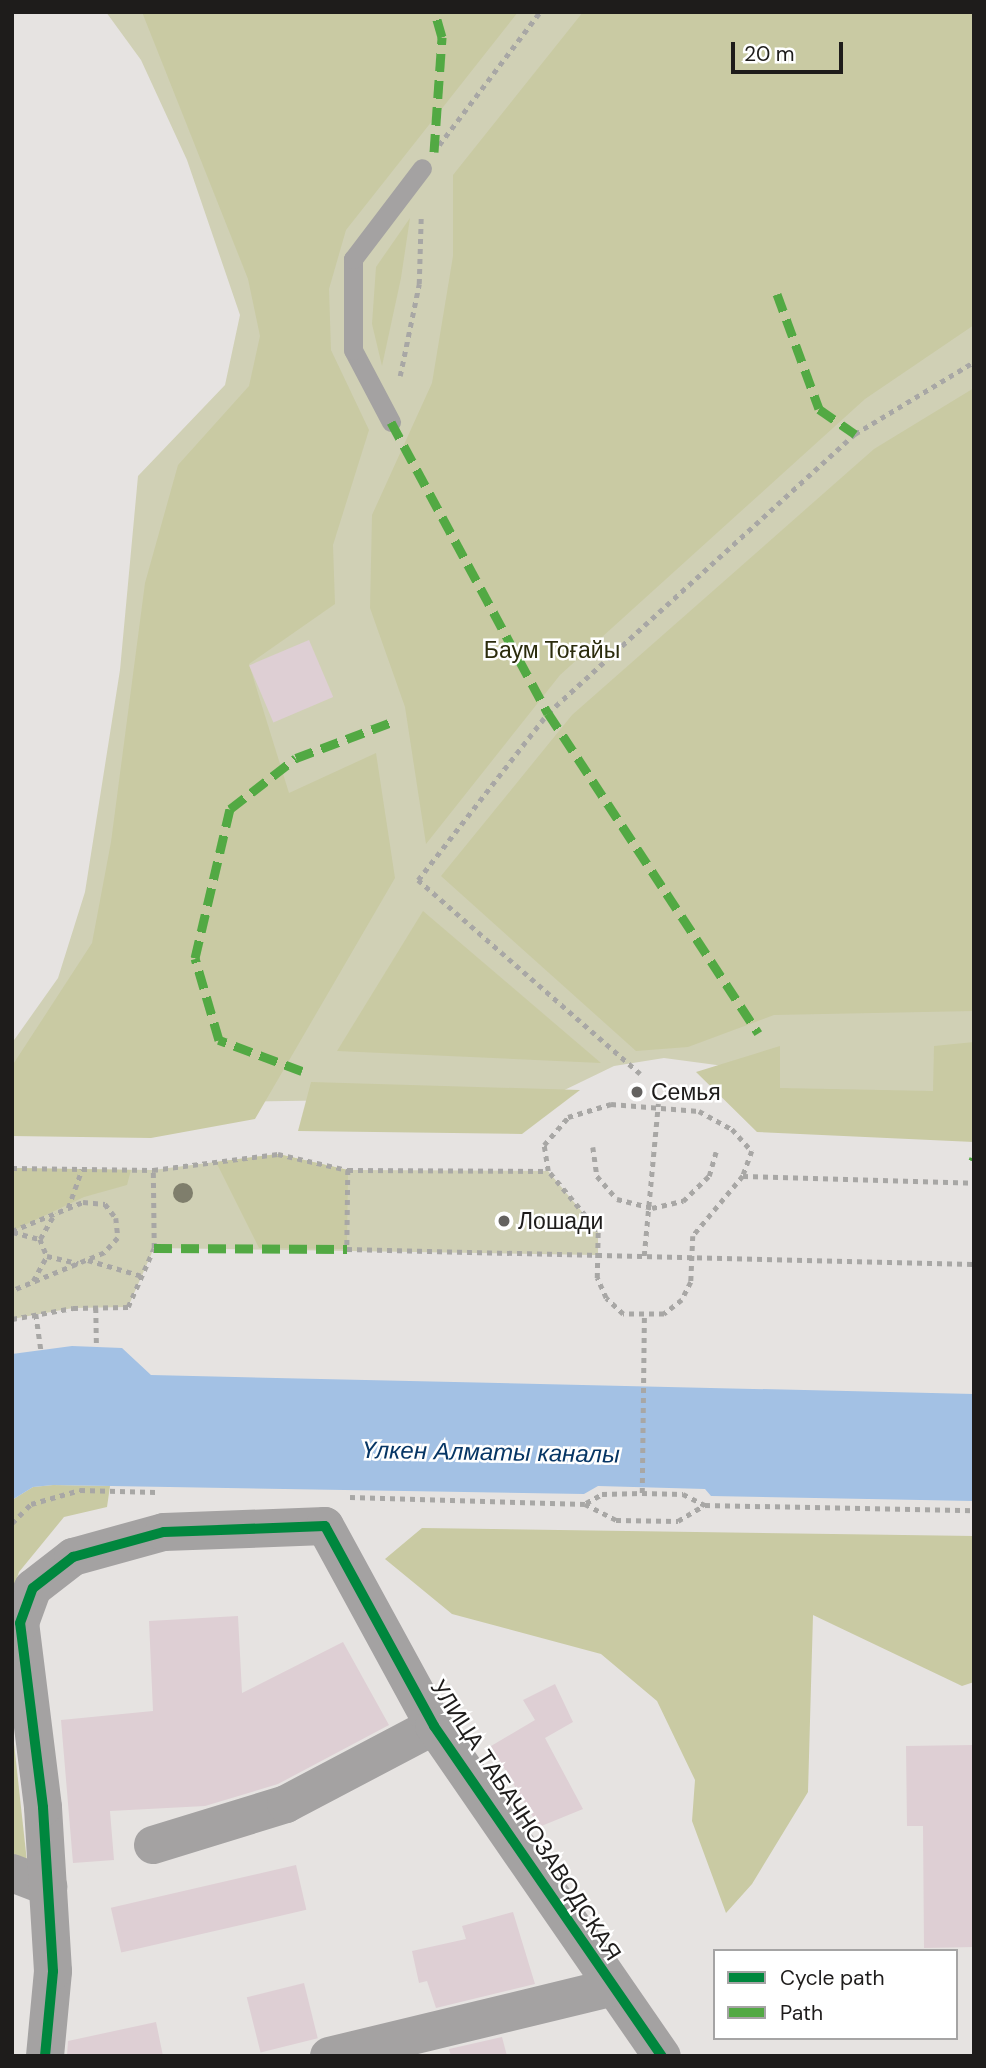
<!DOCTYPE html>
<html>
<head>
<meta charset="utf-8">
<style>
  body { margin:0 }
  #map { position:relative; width:986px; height:2068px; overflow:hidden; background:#e6e3e1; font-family:"DM Sans",sans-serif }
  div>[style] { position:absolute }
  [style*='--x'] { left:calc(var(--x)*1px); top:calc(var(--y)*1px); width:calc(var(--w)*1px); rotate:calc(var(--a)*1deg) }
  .green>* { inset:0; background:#d0d0b5 }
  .forest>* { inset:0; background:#c9caa3 }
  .water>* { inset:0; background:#a3c1e4 }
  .building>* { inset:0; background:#decfd4; transform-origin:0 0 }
  .path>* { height:4.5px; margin-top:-2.25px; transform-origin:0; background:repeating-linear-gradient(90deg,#a8a7a5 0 5px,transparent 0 10px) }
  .service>* { height:19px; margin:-9.5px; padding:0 9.5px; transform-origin:9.5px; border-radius:9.5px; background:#a4a2a2 }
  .minor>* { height:38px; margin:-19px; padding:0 19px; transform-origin:19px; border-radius:19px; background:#a4a2a2 }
  .quiet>* { height:9px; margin-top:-4.5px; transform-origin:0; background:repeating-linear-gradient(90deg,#52a943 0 18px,transparent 0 27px) }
  .cycleway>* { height:10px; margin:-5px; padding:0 5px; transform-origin:5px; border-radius:5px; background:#00873e }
  .trees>* { width:20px; height:20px; margin:-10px; border-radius:50%; background:#7f7e6c }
  .dots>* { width:19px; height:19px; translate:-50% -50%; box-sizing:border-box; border:4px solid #fff; border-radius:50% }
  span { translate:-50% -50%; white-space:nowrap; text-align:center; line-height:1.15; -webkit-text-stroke:5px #fff; paint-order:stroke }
  .park-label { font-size:23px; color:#2b2c0d }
  .poi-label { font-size:23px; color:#1e1c1b }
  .left { translate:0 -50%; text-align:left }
  .street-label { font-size:23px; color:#1e1c1b }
  .water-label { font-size:24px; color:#073665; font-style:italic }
  .frame { position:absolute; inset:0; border:14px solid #1e1c1b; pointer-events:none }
  .legend { position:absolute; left:713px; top:1949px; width:245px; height:91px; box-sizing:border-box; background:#fff; border:2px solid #a5a4a4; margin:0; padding:9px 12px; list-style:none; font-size:21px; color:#1e1c1b }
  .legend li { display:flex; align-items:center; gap:14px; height:35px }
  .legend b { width:35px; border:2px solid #a5a4a4 }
  .scale { position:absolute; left:731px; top:42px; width:112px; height:32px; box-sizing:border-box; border:4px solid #1e1c1b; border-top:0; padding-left:9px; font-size:21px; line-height:24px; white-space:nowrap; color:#1e1c1b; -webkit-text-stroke:5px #fff; paint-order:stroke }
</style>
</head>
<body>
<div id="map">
  <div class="green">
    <i style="clip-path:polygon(106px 12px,974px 12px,974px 1100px,779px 1099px,724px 1066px,664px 1058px,614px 1066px,550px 1097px,12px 1105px,12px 1043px,58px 978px,85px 892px,120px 670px,138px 476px,225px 385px,240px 315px,187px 160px,141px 60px)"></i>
    <i style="clip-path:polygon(278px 1154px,348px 1170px,548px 1171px,598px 1231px,598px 1255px,154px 1248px,128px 1307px,73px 1308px,12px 1319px,12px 1168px,153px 1170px)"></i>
  </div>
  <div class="forest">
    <i style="clip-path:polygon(142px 12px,518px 12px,346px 230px,329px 289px,331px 350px,369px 430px,333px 545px,335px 604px,249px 664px,289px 793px,376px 753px,395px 878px,255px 1119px,151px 1138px,12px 1136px,12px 1066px,92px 943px,111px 842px,145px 583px,178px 465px,249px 386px,260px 336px,248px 279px)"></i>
    <i style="clip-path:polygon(583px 12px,974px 12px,974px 325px,865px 399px,560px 675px,426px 844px,405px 707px,370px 608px,372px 515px,432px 383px,453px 256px,453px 175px)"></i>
    <i style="clip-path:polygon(410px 218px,401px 278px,382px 366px,372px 324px,376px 267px)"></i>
    <i style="clip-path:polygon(974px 388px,974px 1011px,774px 1015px,688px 1047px,636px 1051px,441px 876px,572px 715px,874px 449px)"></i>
    <i style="clip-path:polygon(423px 911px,601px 1063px,337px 1051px)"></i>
    <i style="clip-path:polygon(974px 1042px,974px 1142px,757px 1132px,696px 1072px,780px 1046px,780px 1088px,933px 1091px,934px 1046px)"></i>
    <i style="clip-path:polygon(311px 1082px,580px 1090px,522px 1134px,298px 1131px)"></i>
    <i style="clip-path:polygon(278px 1154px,348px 1170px,347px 1249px,259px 1248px,216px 1162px)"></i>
    <i style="clip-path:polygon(12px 1168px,131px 1170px,127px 1185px,84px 1197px,12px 1231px)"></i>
    <i style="clip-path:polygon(53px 1485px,110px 1486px,107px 1507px,64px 1517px,19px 1572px,12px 1593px,12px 1500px,33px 1487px)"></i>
    <i style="clip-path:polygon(422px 1528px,974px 1536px,974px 1682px,962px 1686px,813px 1615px,808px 1792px,752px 1884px,726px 1913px,692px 1821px,695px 1780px,657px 1701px,601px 1654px,452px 1614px,385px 1559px)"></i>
    <i style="clip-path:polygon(12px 1725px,28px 1871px,12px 1860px)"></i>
  </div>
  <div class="water">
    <i style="clip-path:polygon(72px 1346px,122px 1348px,151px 1375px,974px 1394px,974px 1501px,711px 1496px,705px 1489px,598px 1486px,584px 1494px,53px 1485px,33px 1487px,12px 1500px,12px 1354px)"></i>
  </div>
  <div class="building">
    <i style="left:309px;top:640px;width:62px;height:65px;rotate:67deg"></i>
    <i style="clip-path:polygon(238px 1616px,242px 1693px,343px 1642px,389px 1725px,278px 1784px,205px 1806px,110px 1811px,114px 1860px,73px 1863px,61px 1720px,153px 1711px,149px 1621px)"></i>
    <i style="clip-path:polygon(555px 1684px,573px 1722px,545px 1738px,583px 1809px,539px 1827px,491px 1746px,535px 1720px,523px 1700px)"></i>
    <i style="clip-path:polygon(974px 1745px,974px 1947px,924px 1948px,923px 1826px,907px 1826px,906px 1746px)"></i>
    <i style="left:296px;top:1865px;width:46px;height:190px;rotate:77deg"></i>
    <i style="clip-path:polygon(513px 1912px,535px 1984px,436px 2008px,427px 1981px,419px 1983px,412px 1951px,466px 1939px,462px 1926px)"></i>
    <i style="left:304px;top:1983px;width:57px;height:59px;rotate:76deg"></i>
    <i style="clip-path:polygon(156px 2022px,163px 2056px,67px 2056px,68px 2041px)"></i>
    <i style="clip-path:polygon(502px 2037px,507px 2056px,451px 2056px,449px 2049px)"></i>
  </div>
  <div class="path">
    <i style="--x:439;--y:145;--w:167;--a:-52.8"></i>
    <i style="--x:400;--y:376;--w:94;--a:-78.3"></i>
    <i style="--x:419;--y:284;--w:66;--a:-88.3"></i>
    <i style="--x:640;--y:1074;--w:295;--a:-138.9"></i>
    <i style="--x:418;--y:880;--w:212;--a:-52.1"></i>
    <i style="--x:548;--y:713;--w:415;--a:-42.3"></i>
    <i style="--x:855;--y:434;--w:139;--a:-31.2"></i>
    <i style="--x:611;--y:1104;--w:88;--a:4.5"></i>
    <i style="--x:699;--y:1111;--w:38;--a:29"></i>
    <i style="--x:732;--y:1129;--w:30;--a:48"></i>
    <i style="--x:752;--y:1151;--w:27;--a:110"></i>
    <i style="--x:743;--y:1176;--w:78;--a:129.8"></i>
    <i style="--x:693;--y:1236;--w:46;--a:92.5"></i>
    <i style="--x:691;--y:1282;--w:20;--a:117"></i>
    <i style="--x:682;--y:1300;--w:23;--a:142"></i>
    <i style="--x:664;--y:1314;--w:41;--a:180"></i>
    <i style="--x:623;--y:1314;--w:23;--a:-137"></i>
    <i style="--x:606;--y:1298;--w:22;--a:-114"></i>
    <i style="--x:597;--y:1278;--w:47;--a:-88.8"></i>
    <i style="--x:598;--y:1231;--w:78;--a:-129.8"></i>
    <i style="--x:548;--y:1171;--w:26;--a:-99"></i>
    <i style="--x:544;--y:1145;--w:37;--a:-49"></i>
    <i style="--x:568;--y:1117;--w:45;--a:-16.8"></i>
    <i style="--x:593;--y:1147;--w:29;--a:82"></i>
    <i style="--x:597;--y:1176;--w:30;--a:49"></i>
    <i style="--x:617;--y:1199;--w:36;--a:14"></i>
    <i style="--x:652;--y:1208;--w:32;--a:-13"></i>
    <i style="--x:683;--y:1201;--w:36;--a:-44"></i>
    <i style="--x:709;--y:1176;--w:25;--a:-74"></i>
    <i style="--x:12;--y:1168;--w:141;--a:0.8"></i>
    <i style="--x:153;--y:1170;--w:126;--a:-7.3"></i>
    <i style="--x:278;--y:1154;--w:72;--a:12.9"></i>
    <i style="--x:348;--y:1170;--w:200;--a:0.3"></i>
    <i style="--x:348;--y:1170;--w:79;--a:90.7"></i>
    <i style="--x:347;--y:1249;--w:627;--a:1.37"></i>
    <i style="--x:743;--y:1176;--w:231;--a:1.7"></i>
    <i style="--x:68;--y:1208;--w:41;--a:-70.3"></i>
    <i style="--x:12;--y:1231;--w:77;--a:-22.2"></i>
    <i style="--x:83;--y:1202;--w:22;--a:5"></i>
    <i style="--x:105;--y:1204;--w:18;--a:52"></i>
    <i style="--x:116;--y:1218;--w:20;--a:84"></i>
    <i style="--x:118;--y:1238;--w:21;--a:133"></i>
    <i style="--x:104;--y:1253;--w:100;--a:157.6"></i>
    <i style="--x:13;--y:1232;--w:28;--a:15"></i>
    <i style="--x:40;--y:1239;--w:30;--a:-60"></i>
    <i style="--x:40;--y:1239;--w:18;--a:68"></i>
    <i style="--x:644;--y:1256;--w:153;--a:-84.7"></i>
    <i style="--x:88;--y:1260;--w:56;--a:16.5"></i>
    <i style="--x:33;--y:1281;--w:29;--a:-61"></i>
    <i style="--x:47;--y:1256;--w:32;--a:13"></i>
    <i style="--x:96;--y:1308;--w:39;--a:89"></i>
    <i style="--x:36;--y:1314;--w:36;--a:82"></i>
    <i style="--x:12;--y:1319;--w:62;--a:-10.2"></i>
    <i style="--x:73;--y:1308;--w:55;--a:-1"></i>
    <i style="--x:128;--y:1307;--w:64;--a:-66.2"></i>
    <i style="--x:154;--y:1248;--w:78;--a:-90.7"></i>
    <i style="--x:642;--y:1493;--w:176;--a:-89.3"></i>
    <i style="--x:350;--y:1497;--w:235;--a:1.7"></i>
    <i style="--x:585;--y:1504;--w:35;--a:27"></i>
    <i style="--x:616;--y:1520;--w:62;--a:0.9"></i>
    <i style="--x:678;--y:1521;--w:31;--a:-31"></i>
    <i style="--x:705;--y:1505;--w:269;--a:1.1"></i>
    <i style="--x:586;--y:1503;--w:18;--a:-29"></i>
    <i style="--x:602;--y:1494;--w:40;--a:-1.4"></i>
    <i style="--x:642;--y:1493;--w:41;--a:1.4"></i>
    <i style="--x:683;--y:1494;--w:25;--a:27"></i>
    <i style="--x:12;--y:1523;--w:27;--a:-45"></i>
    <i style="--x:31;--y:1504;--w:51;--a:-15.9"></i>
    <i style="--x:80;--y:1490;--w:76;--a:1.5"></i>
  </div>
  <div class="service">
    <i style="--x:391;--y:422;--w:81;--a:-117.8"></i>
    <i style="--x:353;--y:350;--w:91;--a:-90"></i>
    <i style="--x:353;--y:259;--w:114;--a:-52.8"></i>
  </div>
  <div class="minor">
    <i style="--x:153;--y:1845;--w:139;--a:-17.1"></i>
    <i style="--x:286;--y:1804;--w:167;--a:-27.8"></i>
    <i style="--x:12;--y:1873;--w:39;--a:21"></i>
    <i style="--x:45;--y:2056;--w:85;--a:-84.6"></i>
    <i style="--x:53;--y:1971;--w:164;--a:-93.5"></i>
    <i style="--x:43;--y:1807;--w:185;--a:-97.1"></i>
    <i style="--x:20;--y:1623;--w:37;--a:-70"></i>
    <i style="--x:33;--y:1588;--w:51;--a:-37.8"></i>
    <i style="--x:73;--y:1557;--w:94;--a:-15.4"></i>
    <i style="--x:164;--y:1532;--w:161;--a:-2.1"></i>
    <i style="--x:325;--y:1526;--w:228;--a:61.4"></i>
    <i style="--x:434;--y:1726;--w:401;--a:55.4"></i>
    <i style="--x:329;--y:2056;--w:290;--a:-13.6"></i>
  </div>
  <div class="quiet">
    <i style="--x:434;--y:152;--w:115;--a:-86"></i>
    <i style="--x:442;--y:37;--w:26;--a:-106"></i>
    <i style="--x:777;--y:294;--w:122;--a:69.9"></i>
    <i style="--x:819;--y:409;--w:44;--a:34.8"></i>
    <i style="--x:391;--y:422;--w:331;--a:61.7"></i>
    <i style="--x:548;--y:713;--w:383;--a:56.7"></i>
    <i style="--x:302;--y:1071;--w:89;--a:-159.5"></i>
    <i style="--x:219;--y:1040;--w:85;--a:-106.3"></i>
    <i style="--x:195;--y:958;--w:153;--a:-76.8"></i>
    <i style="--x:230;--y:809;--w:83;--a:-37.7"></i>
    <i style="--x:296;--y:758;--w:103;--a:-20.6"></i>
    <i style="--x:973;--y:1161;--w:3;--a:-72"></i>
    <i style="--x:154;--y:1248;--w:193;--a:0.3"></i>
  </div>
  <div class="cycleway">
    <i style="--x:45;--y:2056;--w:85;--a:-84.6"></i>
    <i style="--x:53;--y:1971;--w:164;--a:-93.5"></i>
    <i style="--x:43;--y:1807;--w:185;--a:-97.1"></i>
    <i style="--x:20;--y:1623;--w:37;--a:-70"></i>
    <i style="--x:33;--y:1588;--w:51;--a:-37.8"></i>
    <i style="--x:73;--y:1557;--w:94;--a:-15.4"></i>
    <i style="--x:164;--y:1532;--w:161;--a:-2.1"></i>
    <i style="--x:325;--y:1526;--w:228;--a:61.4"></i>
    <i style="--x:434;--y:1726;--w:401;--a:55.4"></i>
  </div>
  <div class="trees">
    <i style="left:183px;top:1193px"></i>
  </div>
  <div class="dots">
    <i style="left:637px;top:1092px;background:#646260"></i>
    <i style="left:504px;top:1221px;background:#646260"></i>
  </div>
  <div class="park-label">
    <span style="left:552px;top:650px">Баум Тоғайы</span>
  </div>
  <div class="poi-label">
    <span class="left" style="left:651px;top:1092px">Семья</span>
    <span class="left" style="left:518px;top:1221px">Лошади</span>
  </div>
  <div class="street-label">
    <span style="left:526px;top:1820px;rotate:57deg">УЛИЦА ТАБАЧНОЗАВОДСКАЯ</span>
  </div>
  <div class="water-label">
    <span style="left:491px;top:1452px;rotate:1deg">Үлкен Алматы каналы</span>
  </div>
  <div class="frame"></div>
  <ul class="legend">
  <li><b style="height:9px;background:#00873e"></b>Cycle path</li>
  <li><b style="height:9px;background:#52a943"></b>Path</li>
  </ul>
  <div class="scale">20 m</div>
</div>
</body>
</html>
